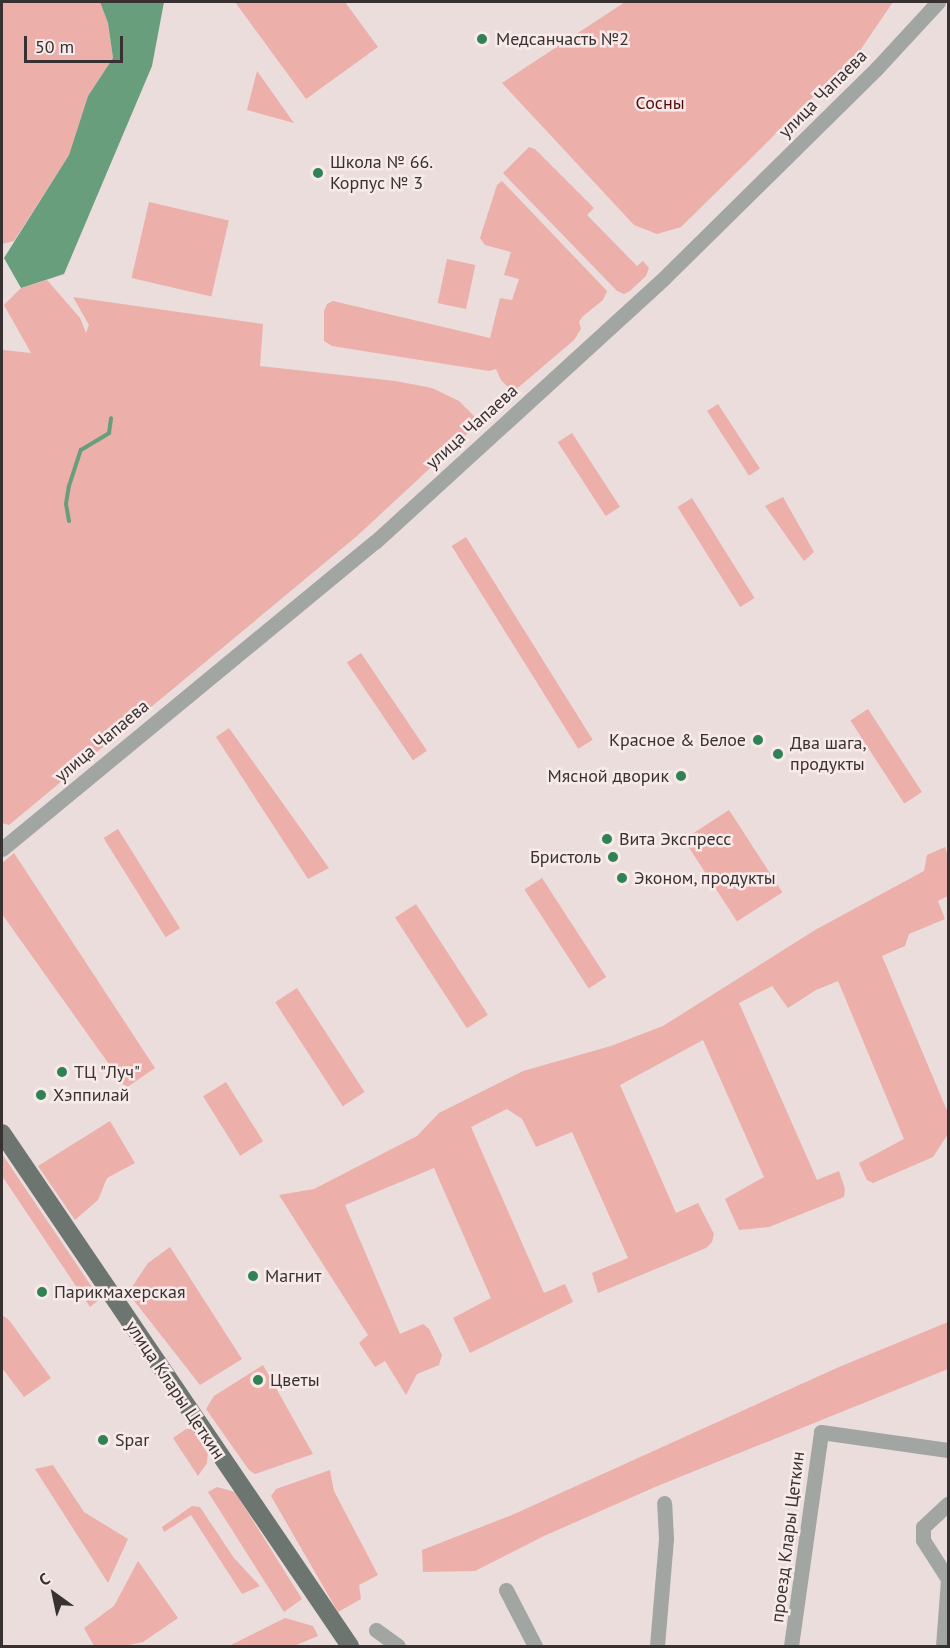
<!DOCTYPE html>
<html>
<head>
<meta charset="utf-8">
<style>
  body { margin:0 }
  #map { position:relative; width:950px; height:1648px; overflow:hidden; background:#eadddb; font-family:"PT Sans",sans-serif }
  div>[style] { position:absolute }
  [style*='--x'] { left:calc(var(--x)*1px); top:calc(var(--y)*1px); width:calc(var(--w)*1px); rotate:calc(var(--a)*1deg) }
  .green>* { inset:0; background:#ecafaa; transform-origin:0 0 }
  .water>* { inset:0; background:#689e7c }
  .stream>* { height:4px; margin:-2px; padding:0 2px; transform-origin:2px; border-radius:2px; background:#689e7c }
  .minor>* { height:15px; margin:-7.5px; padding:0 7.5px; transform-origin:7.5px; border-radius:7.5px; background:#a2a6a3 }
  .major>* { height:18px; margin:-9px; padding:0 9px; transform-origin:9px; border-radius:9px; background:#6d7570 }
  .dots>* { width:16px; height:16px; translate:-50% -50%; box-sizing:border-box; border:3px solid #f7eae9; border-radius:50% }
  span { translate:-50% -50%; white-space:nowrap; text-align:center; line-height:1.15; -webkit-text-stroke:5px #f7eae9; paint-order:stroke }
  .poi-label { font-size:18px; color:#373231 }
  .left { translate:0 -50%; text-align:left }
  .right { translate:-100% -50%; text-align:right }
  .street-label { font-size:18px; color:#373231 }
  .park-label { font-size:18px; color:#570a0e }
  .frame { position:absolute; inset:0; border:3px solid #373231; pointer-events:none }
  .north { position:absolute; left:24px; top:1564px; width:60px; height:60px; -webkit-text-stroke:4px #f7eae9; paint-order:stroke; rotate:327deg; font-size:16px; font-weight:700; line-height:24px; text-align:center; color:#373231 }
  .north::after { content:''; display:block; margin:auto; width:21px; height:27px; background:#373231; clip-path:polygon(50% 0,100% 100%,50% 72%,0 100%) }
  .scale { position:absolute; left:24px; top:36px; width:99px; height:27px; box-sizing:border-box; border:3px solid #373231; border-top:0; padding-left:8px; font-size:18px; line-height:21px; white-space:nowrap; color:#373231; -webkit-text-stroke:4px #f7eae9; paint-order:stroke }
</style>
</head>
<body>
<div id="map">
  <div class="green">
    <i style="clip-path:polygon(2px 2px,100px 2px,108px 23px,113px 58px,88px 96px,69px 155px,14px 241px,2px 244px)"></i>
    <i style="clip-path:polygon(235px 2px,345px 2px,378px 47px,306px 99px)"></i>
    <i style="clip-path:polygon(625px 2px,893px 2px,859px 52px,681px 227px,657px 234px,634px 225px,502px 83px)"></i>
    <i style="clip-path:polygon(257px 71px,294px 123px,247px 110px)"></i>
    <i style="clip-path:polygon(529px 147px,535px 149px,594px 208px,587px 215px,637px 266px,643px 261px,649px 268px,646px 276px,630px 291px,624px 294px,617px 291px,503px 173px)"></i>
    <i style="clip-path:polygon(502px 181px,607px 291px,603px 300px,582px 317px,579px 322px,581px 329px,574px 340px,513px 392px,501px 380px,496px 369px,489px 371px,332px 346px,324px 341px,324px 311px,327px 304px,333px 301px,490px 338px,500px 298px,512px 300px,519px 279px,504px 275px,511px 252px,485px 245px,480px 238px,497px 185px)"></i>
    <i style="left:149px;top:202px;width:82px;height:78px;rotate:13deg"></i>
    <i style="left:447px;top:259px;width:29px;height:45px;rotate:12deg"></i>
    <i style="clip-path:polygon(47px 280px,80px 318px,86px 333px,89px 325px,73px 297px,263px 324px,260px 366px,395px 381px,432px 388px,459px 401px,480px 422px,357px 536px,9px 825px,2px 823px,2px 347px,3px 350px,31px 353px,4px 305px,21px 288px)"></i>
    <i style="left:718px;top:404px;width:77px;height:13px;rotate:57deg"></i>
    <i style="left:572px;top:433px;width:88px;height:17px;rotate:57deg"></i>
    <i style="clip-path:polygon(783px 497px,814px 552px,804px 561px,765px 506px)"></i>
    <i style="left:692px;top:498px;width:118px;height:17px;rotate:58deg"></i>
    <i style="left:466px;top:537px;width:239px;height:17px;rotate:58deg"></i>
    <i style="left:361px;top:653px;width:118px;height:17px;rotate:56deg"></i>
    <i style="left:868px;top:709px;width:99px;height:21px;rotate:57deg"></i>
    <i style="clip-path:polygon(229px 728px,329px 868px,308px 879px,216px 737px)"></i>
    <i style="left:729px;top:810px;width:98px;height:54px;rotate:57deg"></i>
    <i style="left:118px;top:829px;width:117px;height:17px;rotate:58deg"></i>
    <i style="clip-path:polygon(945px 847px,948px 856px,948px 896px,938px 901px,945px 919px,909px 934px,905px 946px,882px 956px,948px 1113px,948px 1134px,933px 1157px,873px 1183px,867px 1180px,859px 1163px,904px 1139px,838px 981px,816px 990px,788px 1008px,772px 986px,739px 1003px,817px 1180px,839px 1171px,845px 1189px,844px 1197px,769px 1227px,739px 1230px,725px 1199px,764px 1177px,703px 1040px,620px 1085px,676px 1213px,698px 1203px,714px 1234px,712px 1242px,706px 1248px,598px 1293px,592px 1273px,628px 1258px,572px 1132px,536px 1147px,522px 1119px,507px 1109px,471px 1127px,544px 1293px,565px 1284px,573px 1302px,470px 1353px,453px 1318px,491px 1298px,434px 1168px,345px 1205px,400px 1334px,423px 1324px,429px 1329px,442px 1355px,439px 1365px,417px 1374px,406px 1395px,385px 1361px,375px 1367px,359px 1343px,368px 1335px,279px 1195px,314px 1189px,417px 1136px,439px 1113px,523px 1071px,611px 1046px,663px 1026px,815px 930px,924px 871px,927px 855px)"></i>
    <i style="clip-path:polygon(14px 853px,155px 1068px,126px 1088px,2px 914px,2px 863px)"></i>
    <i style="left:542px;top:878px;width:118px;height:21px;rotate:57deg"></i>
    <i style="left:416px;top:904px;width:132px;height:25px;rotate:57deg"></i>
    <i style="left:297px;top:988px;width:124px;height:26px;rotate:57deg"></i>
    <i style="left:226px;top:1082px;width:70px;height:27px;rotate:58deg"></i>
    <i style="clip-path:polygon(110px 1121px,135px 1163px,107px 1178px,98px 1200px,75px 1220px,38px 1166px)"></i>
    <i style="clip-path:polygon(2px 1154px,100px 1299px,90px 1307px,2px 1176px)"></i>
    <i style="clip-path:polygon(170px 1247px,242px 1359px,200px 1385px,128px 1293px,148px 1263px)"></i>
    <i style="clip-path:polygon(2px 1315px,9px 1320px,51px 1378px,24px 1397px,2px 1368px)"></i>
    <i style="clip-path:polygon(948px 1322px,948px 1369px,655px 1487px,544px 1536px,475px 1571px,423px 1572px,422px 1550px,512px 1515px,839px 1367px)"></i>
    <i style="clip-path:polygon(263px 1365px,313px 1454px,255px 1474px,249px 1470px,206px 1409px,214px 1396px)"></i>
    <i style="clip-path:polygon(186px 1429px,192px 1429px,208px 1451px,207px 1463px,198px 1476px,173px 1438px)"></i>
    <i style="clip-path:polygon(53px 1465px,84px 1512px,128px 1539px,108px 1583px,35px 1469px)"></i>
    <i style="clip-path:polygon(330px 1470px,334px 1491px,378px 1575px,359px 1585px,361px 1599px,338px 1612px,271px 1496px,276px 1489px)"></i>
    <i style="clip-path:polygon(217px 1487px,235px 1492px,302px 1599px,284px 1612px,208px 1492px)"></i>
    <i style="clip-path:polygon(192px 1506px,200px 1507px,234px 1558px,260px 1586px,242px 1594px,191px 1515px,164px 1532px,162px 1527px)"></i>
    <i style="clip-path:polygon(138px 1561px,178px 1618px,143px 1642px,124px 1646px,94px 1646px,84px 1628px,114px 1606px)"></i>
    <i style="clip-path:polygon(285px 1618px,313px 1626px,318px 1636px,294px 1646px,229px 1646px)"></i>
  </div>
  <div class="water">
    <i style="clip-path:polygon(100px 2px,164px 2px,152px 66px,64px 274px,21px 288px,4px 258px,69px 155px,88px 96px,113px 58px,108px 23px)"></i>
  </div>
  <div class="stream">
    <i style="--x:69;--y:521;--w:17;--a:-100"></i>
    <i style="--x:66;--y:504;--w:18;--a:-81"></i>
    <i style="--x:69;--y:486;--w:38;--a:-72"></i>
    <i style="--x:81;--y:450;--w:33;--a:-31"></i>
    <i style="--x:109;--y:433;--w:15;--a:-82"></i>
  </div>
  <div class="minor">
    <i style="--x:2;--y:849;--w:483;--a:-39.5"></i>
    <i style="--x:375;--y:542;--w:391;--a:-42.4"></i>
    <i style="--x:664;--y:278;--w:299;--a:-44.6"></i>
    <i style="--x:877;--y:68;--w:90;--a:-47.3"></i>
    <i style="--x:506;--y:1590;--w:63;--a:62.6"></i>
    <i style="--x:376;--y:1630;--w:27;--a:36"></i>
    <i style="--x:657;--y:1646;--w:108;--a:-85.2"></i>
    <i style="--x:666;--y:1538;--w:35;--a:-93"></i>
    <i style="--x:791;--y:1646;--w:216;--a:-82"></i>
    <i style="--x:821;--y:1432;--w:128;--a:8.1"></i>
    <i style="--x:943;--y:1646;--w:67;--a:-85.7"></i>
    <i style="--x:948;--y:1579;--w:46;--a:-122.7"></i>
    <i style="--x:923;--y:1540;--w:13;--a:-90"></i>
    <i style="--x:923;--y:1527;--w:34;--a:-43"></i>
  </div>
  <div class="major">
    <i style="--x:2;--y:1133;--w:620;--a:55.85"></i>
  </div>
  <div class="dots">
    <i style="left:482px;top:39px;background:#2f8254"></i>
    <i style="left:318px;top:173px;background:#2f8254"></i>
    <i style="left:758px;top:740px;background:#2f8254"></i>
    <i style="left:778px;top:754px;background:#2f8254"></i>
    <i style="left:681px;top:776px;background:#2f8254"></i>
    <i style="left:607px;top:839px;background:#2f8254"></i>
    <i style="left:613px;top:857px;background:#2f8254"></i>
    <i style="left:622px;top:878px;background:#2f8254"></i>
    <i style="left:62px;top:1072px;background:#2f8254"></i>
    <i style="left:41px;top:1095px;background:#2f8254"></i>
    <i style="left:253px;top:1276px;background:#2f8254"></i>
    <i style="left:42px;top:1292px;background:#2f8254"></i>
    <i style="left:258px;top:1380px;background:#2f8254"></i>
    <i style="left:103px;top:1440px;background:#2f8254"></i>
  </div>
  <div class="poi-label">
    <span class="left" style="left:496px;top:39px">Медсанчасть №2</span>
    <span class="left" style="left:330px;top:173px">Школа № 66.<br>Корпус № 3</span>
    <span class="right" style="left:746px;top:740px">Красное &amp; Белое</span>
    <span class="left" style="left:790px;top:754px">Два шага,<br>продукты</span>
    <span class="right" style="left:669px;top:776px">Мясной дворик</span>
    <span class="left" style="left:619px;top:839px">Вита Экспресс</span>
    <span class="right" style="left:601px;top:857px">Бристоль</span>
    <span class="left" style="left:634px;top:878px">Эконом, продукты</span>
    <span class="left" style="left:74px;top:1072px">ТЦ "Луч"</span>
    <span class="left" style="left:53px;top:1095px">Хэппилай</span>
    <span class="left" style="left:265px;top:1276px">Магнит</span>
    <span class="left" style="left:54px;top:1292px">Парикмахерская</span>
    <span class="left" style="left:270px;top:1380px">Цветы</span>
    <span class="left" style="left:115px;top:1440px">Spar</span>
  </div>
  <div class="street-label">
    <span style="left:823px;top:94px;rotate:-45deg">улица Чапаева</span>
    <span style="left:472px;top:427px;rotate:-42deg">улица Чапаева</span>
    <span style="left:102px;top:741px;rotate:-40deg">улица Чапаева</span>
    <span style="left:175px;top:1390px;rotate:56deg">улица Клары Цеткин</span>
    <span style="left:788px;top:1537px;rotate:-83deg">проезд Клары Цеткин</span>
  </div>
  <div class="park-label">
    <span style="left:660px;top:103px">Сосны</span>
  </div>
  <div class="frame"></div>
  <div class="north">С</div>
  <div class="scale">50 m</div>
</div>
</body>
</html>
